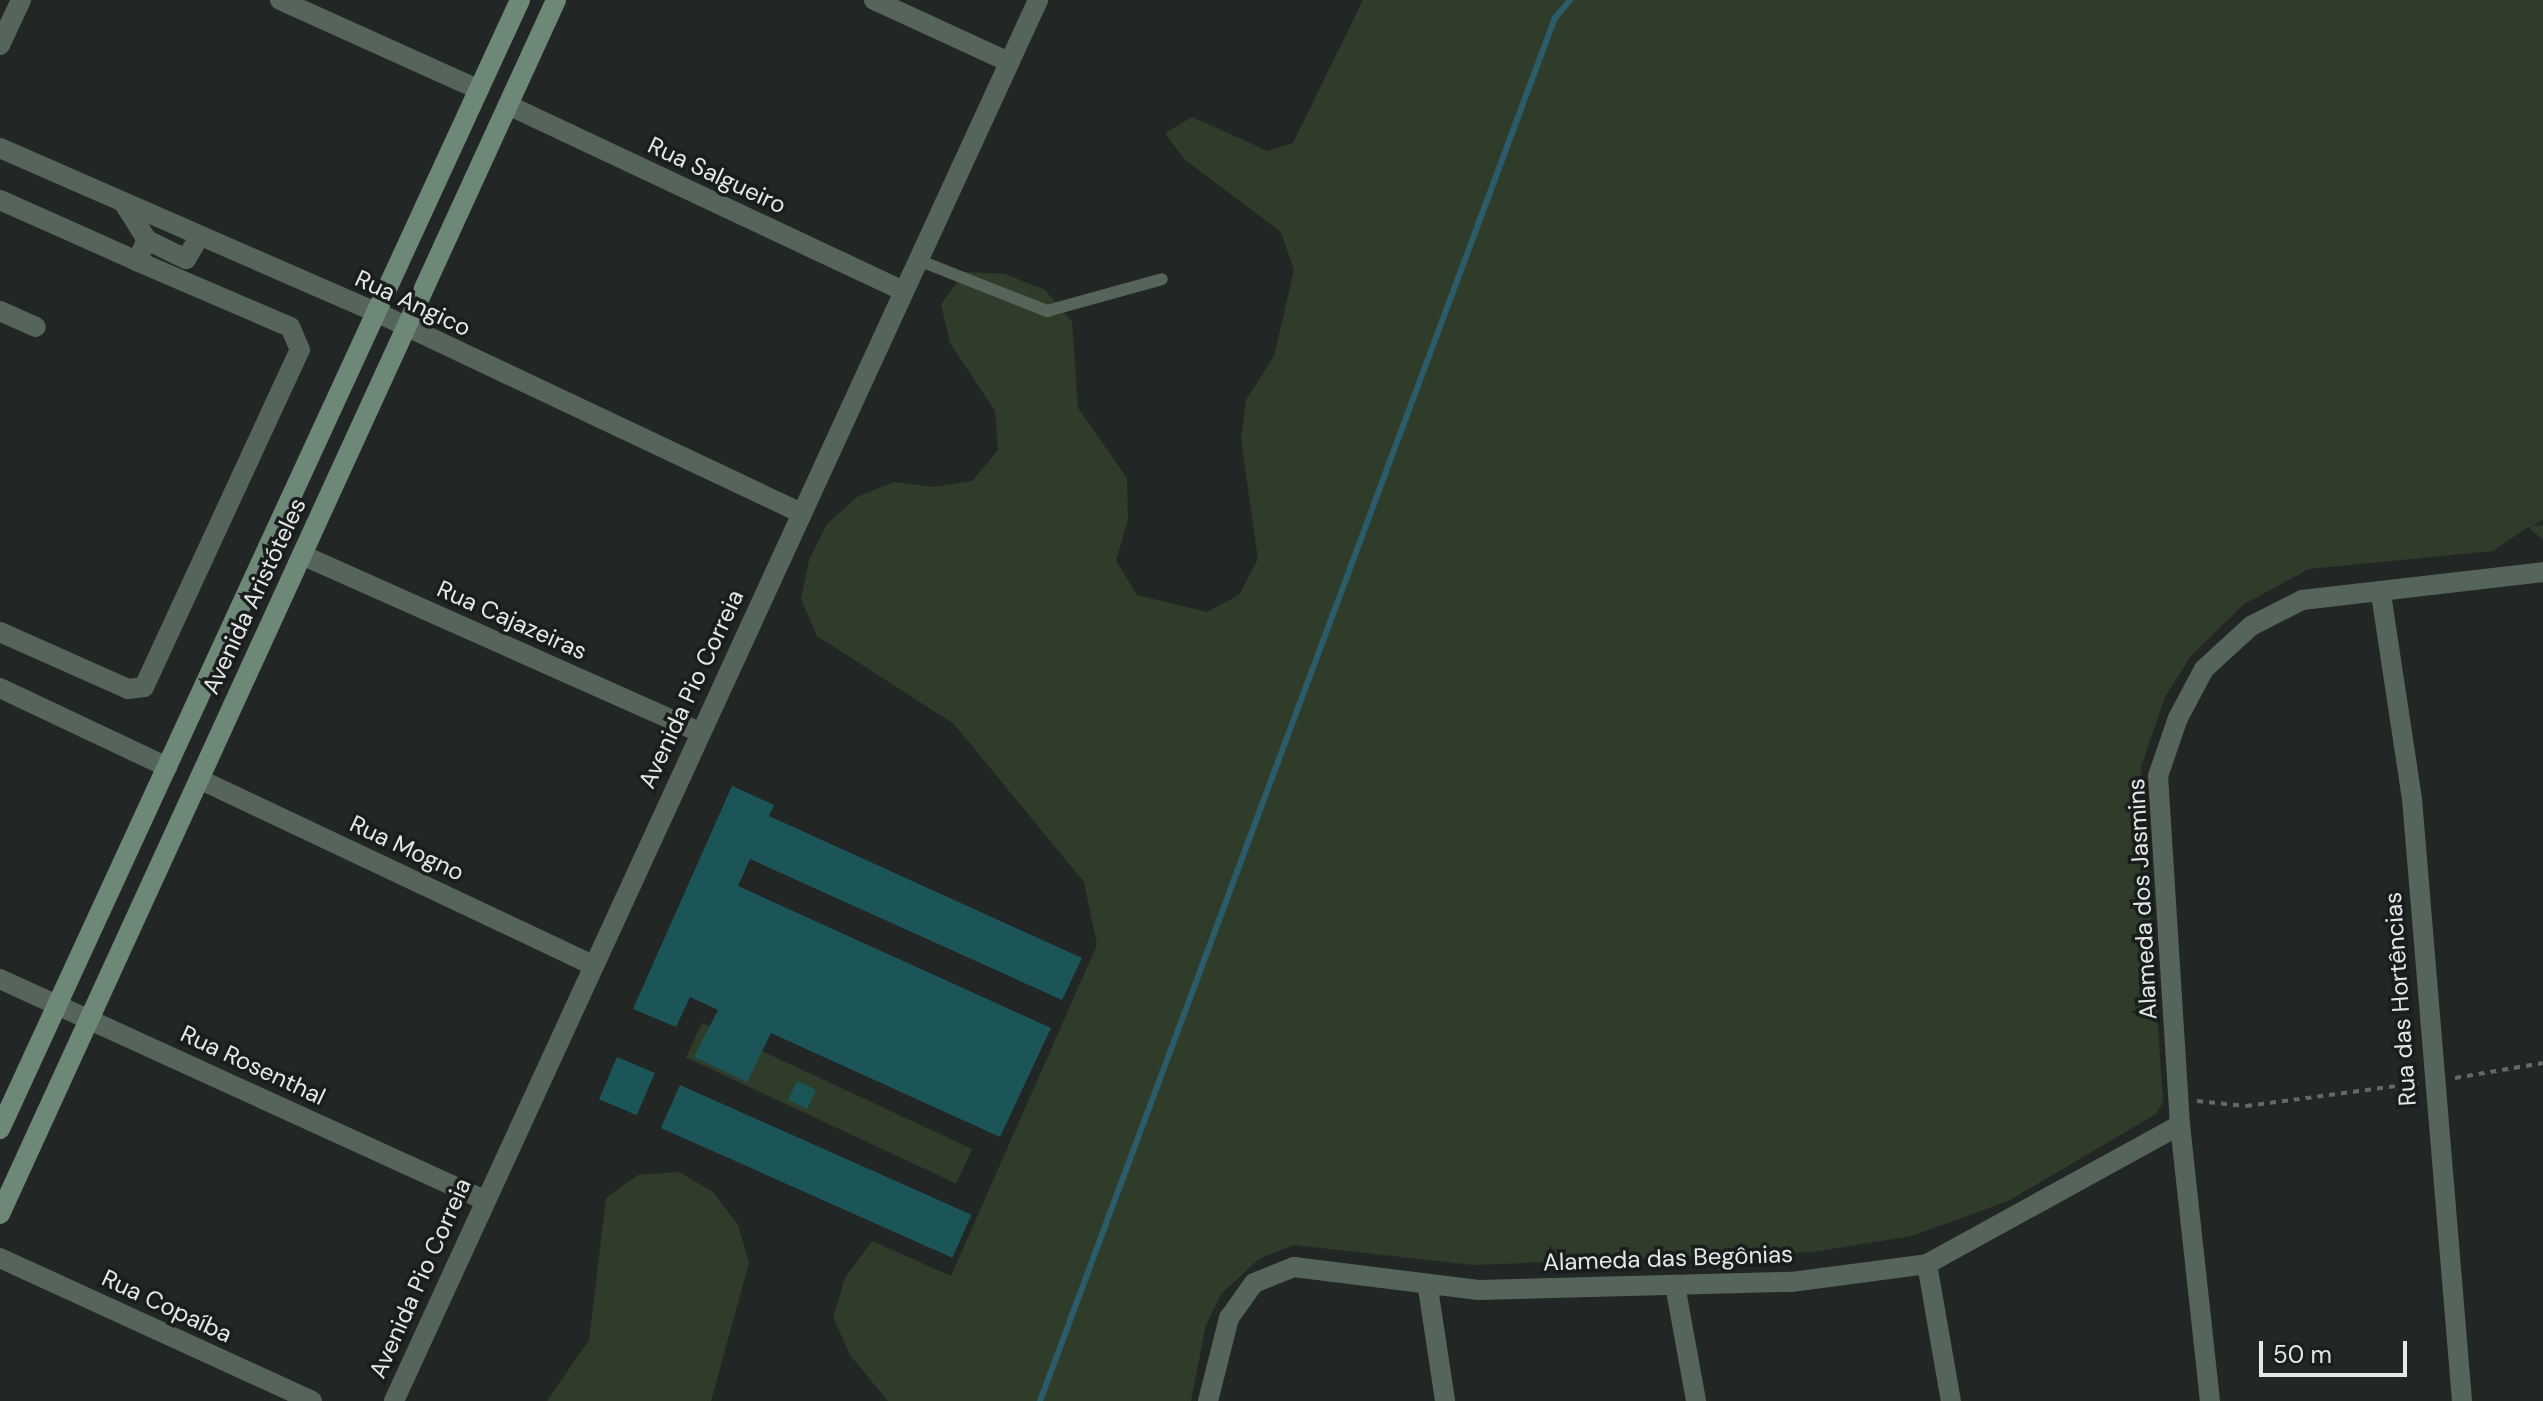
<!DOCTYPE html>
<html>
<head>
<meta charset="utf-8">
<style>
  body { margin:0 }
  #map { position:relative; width:2543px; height:1401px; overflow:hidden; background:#222726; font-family:"DM Sans",sans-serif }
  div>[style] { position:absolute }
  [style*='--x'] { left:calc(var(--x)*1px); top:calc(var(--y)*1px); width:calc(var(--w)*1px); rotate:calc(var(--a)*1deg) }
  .green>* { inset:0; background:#2f3c29; transform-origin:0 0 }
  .stream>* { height:6px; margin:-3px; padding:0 3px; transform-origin:3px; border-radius:3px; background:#2a5c6a }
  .building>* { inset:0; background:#1c5557; transform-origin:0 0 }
  .path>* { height:4px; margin-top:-2px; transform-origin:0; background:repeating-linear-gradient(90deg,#646867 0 6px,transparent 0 12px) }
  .lane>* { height:12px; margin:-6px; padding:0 6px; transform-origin:6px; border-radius:6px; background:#55655a }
  .street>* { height:20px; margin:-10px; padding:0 10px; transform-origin:10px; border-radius:10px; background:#55655a }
  .secondary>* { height:20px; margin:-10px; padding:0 10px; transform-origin:10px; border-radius:10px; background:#6e8877 }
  span { translate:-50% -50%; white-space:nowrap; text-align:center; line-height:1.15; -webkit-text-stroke:7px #191d1c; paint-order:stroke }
  .street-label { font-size:24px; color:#e5e8e7 }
  .scale { position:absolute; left:2259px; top:1341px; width:148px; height:36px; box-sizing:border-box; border:4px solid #e5e8e7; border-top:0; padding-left:10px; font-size:24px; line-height:28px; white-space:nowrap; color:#e5e8e7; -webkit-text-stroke:6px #191d1c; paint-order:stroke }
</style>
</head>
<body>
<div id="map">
  <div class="green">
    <i style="clip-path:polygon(1363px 0,2543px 0,2543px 520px,2532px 526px,2543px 525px,2543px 540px,2528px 527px,2493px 551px,2309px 569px,2244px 604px,2191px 656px,2165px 697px,2141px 767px,2163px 1102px,2156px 1114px,2008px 1201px,1912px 1236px,1813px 1252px,1473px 1265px,1294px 1245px,1259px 1259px,1221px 1294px,1206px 1325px,1191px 1401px,888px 1401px,850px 1355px,833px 1317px,845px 1278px,872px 1241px,951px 1276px,1097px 945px,1084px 882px,954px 724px,817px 636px,801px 599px,809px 560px,827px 524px,857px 497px,894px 482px,934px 487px,972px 481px,998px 450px,995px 411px,950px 343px,941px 304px,965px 272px,1005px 274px,1045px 290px,1072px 322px,1078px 408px,1127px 478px,1128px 519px,1116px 561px,1137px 595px,1207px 612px,1239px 595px,1258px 559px,1241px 439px,1246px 400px,1274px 356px,1294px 270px,1281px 232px,1184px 159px,1165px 133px,1192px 117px,1268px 151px,1293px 143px)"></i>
    <i style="left:702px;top:1023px;width:298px;height:38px;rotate:25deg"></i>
    <i style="clip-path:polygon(679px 1172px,713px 1192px,738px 1225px,749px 1263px,711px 1401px,547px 1401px,589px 1340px,606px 1198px,638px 1175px)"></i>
  </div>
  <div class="stream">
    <i style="--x:1040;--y:1401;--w:1476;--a:-69.58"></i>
    <i style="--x:1555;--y:18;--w:23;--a:-50"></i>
  </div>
  <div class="building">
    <i style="clip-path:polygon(732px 786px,774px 805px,769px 816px,1082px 958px,1062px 1000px,750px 859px,738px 886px,1051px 1028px,1000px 1137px,771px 1033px,747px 1082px,694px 1057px,718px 1010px,690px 997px,676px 1027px,633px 1009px)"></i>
    <i style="left:617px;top:1057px;width:41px;height:46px;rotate:23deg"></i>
    <i style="left:797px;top:1081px;width:21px;height:21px;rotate:25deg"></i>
    <i style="left:680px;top:1085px;width:319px;height:47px;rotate:24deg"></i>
  </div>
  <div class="path">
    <i style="--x:2455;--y:1078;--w:89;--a:-9.7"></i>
    <i style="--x:2197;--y:1101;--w:49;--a:5.8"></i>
    <i style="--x:2246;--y:1106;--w:174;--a:-7.6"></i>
  </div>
  <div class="lane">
    <i style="--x:918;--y:260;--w:139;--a:21.6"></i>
    <i style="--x:1047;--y:311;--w:119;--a:-15.5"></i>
  </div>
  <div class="street">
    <i style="--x:280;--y:0;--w:218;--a:24.3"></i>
    <i style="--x:874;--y:0;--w:149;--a:24.7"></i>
    <i style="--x:0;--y:45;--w:50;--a:-65"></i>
    <i style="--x:508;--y:105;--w:437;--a:25.2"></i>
    <i style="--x:0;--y:148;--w:410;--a:23.6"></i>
    <i style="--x:376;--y:312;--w:470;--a:25.3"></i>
    <i style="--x:0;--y:200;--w:150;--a:24"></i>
    <i style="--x:137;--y:261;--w:23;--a:-65"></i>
    <i style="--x:123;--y:202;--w:45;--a:57.7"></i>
    <i style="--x:147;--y:240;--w:34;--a:26"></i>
    <i style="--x:178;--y:255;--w:9;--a:27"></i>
    <i style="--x:186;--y:259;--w:27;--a:-59"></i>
    <i style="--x:0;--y:311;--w:39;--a:24"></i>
    <i style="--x:302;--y:555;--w:436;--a:24"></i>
    <i style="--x:2381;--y:594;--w:207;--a:81.4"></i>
    <i style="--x:2412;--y:799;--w:604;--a:85.25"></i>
    <i style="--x:0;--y:632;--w:140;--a:24"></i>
    <i style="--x:128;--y:689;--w:16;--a:-7"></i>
    <i style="--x:144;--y:687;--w:371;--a:-65.2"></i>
    <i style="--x:300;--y:350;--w:25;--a:-113"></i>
    <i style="--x:290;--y:327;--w:167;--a:-156.7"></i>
    <i style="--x:0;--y:688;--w:185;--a:25.3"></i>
    <i style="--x:199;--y:779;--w:435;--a:25.3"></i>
    <i style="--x:0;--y:979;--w:532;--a:24.54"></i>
    <i style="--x:0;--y:1258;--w:343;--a:24.6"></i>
    <i style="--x:1927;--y:1264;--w:139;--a:80.1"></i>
    <i style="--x:1675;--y:1285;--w:118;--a:79.7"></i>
    <i style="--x:1428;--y:1288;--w:114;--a:81.4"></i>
    <i style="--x:394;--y:1401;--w:1542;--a:-65.31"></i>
    <i style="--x:1208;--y:1401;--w:86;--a:-75.8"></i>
    <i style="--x:1229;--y:1318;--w:43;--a:-54.5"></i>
    <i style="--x:1254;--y:1283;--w:43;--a:-21.8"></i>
    <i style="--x:1294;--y:1267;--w:186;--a:7.1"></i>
    <i style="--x:1479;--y:1290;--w:312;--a:-1.5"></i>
    <i style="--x:1791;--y:1282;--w:137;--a:-7.5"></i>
    <i style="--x:1927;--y:1264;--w:289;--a:-28.8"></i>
    <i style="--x:2210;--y:1401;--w:278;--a:-96.2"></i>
    <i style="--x:2180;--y:1125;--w:350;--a:-93.6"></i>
    <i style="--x:2158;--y:776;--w:61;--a:-71"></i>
    <i style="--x:2178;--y:718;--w:55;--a:-62"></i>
    <i style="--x:2204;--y:669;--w:64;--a:-42.5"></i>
    <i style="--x:2251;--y:626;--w:57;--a:-27"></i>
    <i style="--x:2302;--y:600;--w:243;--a:-6.6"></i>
  </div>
  <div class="secondary">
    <i style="--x:0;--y:1129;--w:1243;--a:-65.27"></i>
    <i style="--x:0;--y:1214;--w:1335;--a:-65.39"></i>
  </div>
  <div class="street-label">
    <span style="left:717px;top:175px;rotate:25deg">Rua Salgueiro</span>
    <span style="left:413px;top:303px;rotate:25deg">Rua Angico</span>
    <span style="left:254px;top:596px;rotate:-65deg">Avenida Aristóteles</span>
    <span style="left:512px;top:620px;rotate:24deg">Rua Cajazeiras</span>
    <span style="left:691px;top:689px;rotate:-65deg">Avenida Pio Correia</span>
    <span style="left:407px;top:848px;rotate:25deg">Rua Mogno</span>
    <span style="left:2142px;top:899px;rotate:-93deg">Alameda dos Jasmins</span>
    <span style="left:2400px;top:999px;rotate:-94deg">Rua das Hortências</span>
    <span style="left:253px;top:1065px;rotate:25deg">Rua Rosenthal</span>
    <span style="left:1668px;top:1258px;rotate:-2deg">Alameda das Begônias</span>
    <span style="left:420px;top:1278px;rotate:-66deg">Avenida Pio Correia</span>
    <span style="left:167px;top:1306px;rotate:25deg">Rua Copaíba</span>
  </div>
  <div class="scale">50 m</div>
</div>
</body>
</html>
